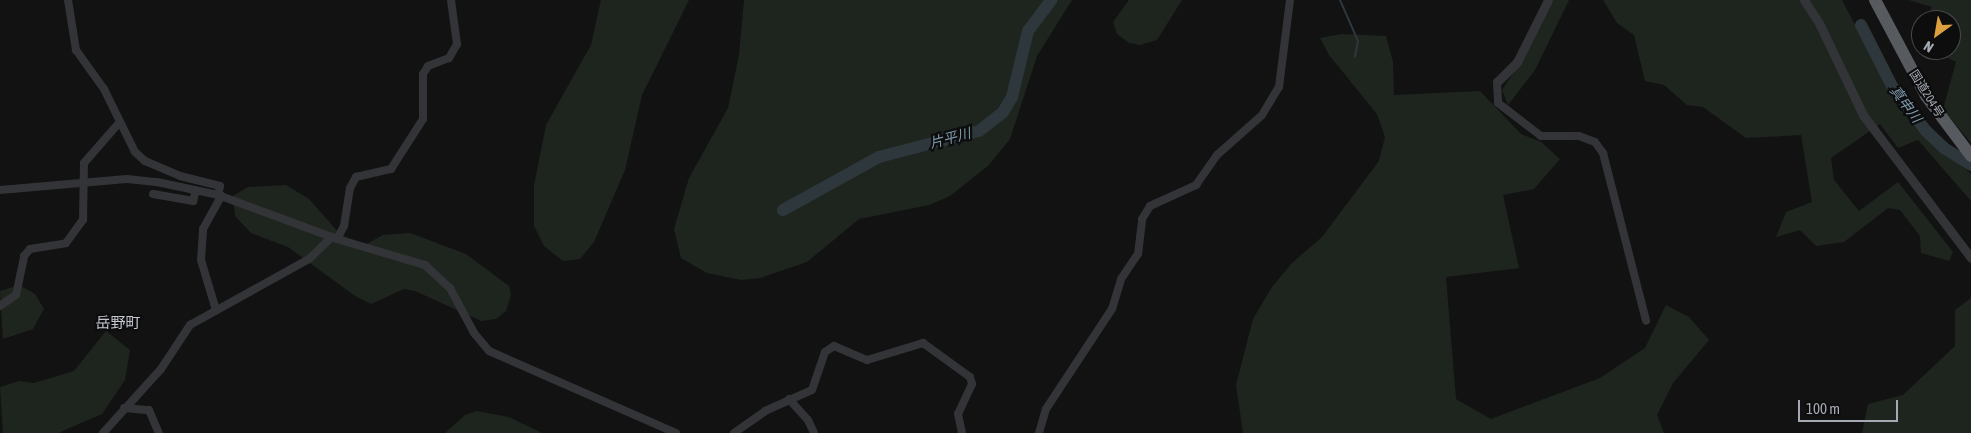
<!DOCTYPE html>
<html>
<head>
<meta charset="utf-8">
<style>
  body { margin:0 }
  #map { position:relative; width:1971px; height:433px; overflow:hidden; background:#121213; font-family:"Asap Condensed","Noto Sans JP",sans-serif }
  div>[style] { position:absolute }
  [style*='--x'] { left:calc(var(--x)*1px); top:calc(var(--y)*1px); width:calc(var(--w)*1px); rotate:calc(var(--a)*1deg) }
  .green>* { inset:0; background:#1e251f }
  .stream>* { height:2px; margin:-1px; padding:0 1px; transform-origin:1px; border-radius:1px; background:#2e373c }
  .river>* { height:12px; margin:-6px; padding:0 6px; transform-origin:6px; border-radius:6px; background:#2e373c }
  .minor>* { height:8px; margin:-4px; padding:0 4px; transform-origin:4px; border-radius:4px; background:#333437 }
  .tertiary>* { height:9px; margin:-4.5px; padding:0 4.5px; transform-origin:4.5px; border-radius:4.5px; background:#333437 }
  .trunk>* { height:12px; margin:-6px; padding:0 6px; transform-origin:6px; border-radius:6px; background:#575a5f }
  span { translate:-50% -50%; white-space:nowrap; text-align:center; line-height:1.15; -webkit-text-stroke:4.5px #0d0d0e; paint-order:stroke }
  .street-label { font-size:12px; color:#a4a9b2 }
  .water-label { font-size:14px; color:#7e98aa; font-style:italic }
  .quarter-label { font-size:15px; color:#c5c8cf }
  .north { position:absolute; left:1911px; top:10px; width:50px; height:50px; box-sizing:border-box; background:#0d0d0e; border:1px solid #494b50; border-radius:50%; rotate:212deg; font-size:14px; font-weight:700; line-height:20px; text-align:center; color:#a4a9b2 }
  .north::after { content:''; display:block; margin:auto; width:18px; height:22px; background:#de9f3f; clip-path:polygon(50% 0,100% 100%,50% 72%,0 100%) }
  .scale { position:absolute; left:1798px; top:400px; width:100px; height:22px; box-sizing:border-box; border:2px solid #a4a9b2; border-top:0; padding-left:6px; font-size:15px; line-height:18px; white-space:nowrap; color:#a4a9b2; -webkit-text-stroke:4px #0d0d0e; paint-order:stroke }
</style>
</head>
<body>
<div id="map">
  <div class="green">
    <i style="clip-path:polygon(601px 0,689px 0,642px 95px,625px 170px,594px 242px,580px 259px,563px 261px,544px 246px,534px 226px,534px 185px,546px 125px,591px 45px)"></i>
    <i style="clip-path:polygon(744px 0,1072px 0,1037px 56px,1010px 139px,989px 165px,950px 196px,929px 205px,859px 219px,807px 262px,760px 278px,741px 280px,707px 273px,681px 258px,674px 229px,689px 178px,728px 108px,739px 55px)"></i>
    <i style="clip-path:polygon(1129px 0,1182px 0,1157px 40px,1140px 45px,1129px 43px,1117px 34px,1113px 22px)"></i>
    <i style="clip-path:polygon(1552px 0,1569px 0,1535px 70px,1508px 105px,1502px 90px,1525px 55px)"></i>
    <i style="clip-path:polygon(1603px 0,1842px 0,1899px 109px,1971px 174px,1971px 201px,1918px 140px,1898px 148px,1880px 124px,1831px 158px,1834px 180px,1859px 211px,1898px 182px,1953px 252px,1949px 261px,1921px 253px,1920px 236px,1900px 210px,1888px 208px,1844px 242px,1816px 246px,1800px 230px,1776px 237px,1786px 212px,1812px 202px,1801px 135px,1746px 138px,1703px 107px,1687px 105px,1664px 85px,1645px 81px,1634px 35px,1617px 23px)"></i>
    <i style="clip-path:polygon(1909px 0,1971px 0,1971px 143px,1943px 109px,1956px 62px,1932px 50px,1951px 50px,1951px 20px,1924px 20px,1932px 7px)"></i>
    <i style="clip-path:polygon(1341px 34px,1386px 36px,1393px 62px,1394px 95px,1480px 91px,1521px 134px,1541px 142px,1560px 159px,1534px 189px,1503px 195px,1519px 268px,1446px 277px,1456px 399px,1491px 419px,1600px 378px,1645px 348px,1666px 305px,1689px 317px,1709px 340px,1673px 383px,1657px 415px,1664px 433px,1243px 433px,1236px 385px,1253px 319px,1272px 287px,1292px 263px,1322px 237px,1379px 161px,1385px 137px,1377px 114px,1329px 55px,1320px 38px)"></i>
    <i style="clip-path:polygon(286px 185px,309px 199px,339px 233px,363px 246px,383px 235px,410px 233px,466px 254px,509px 286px,511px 295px,506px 311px,496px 319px,481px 321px,415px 291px,404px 289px,371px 304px,355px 296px,288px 247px,251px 233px,235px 216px,233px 196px,248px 187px)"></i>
    <i style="clip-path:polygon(19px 285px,35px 294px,44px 309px,33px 329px,3px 339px,0 291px)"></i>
    <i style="clip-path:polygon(1971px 298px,1971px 433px,1862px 433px,1868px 404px,1903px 395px,1955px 346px,1955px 310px)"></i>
    <i style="clip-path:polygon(106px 331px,130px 350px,125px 380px,102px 414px,58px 433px,3px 433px,0 387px,19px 381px,34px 383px,74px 371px)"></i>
    <i style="clip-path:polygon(477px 411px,509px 417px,542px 433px,445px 433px,465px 415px)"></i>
  </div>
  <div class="stream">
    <i style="--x:1340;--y:0;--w:45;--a:66.3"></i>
    <i style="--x:1358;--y:41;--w:16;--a:101"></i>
  </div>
  <div class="river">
    <i style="--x:1861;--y:25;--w:68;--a:63.1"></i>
    <i style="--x:1892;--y:86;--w:56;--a:52.9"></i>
    <i style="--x:1926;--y:131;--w:25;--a:43"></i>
    <i style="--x:1944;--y:148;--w:32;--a:32"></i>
    <i style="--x:783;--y:210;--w:110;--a:-28.9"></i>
    <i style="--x:879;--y:157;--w:103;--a:-14.6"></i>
    <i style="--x:979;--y:131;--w:31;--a:-38"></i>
    <i style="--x:1003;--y:112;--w:17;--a:-59"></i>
    <i style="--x:1012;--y:97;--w:68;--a:-76.4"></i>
    <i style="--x:1028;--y:31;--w:39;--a:-53"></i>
  </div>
  <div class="minor">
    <i style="--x:68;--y:0;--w:51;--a:80.9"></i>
    <i style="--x:76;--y:50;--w:48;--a:54.3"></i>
    <i style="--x:104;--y:89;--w:70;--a:63.8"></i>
    <i style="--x:135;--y:152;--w:13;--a:42"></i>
    <i style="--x:145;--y:161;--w:38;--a:23"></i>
    <i style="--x:180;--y:176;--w:41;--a:14"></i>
    <i style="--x:220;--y:186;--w:9;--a:103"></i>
    <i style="--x:1497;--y:82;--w:21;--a:87"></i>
    <i style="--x:1498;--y:103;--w:54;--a:37.5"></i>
    <i style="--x:1541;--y:136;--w:38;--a:0"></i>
    <i style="--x:1579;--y:136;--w:17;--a:21"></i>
    <i style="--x:1595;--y:142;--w:14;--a:54"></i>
    <i style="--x:1603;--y:153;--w:173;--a:75.6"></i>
    <i style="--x:0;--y:190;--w:127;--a:-5"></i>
    <i style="--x:127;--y:179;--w:30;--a:6"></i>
    <i style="--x:157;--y:182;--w:62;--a:12"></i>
    <i style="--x:218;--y:195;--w:127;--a:20.3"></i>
    <i style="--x:337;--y:239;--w:92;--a:16.5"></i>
    <i style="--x:425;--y:265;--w:34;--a:43"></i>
    <i style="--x:450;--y:288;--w:51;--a:61.9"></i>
    <i style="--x:474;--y:333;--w:23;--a:50"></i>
    <i style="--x:489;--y:351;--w:204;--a:23.7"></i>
    <i style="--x:153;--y:194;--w:41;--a:9.9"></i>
    <i style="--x:193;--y:201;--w:11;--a:-75"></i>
    <i style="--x:337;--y:239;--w:15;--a:-62"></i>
    <i style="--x:344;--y:226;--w:38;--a:-81"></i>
    <i style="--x:350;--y:188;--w:13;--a:-61"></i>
    <i style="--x:356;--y:177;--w:36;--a:-13"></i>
    <i style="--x:391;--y:169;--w:59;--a:-57.4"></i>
    <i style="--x:423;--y:119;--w:45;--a:-90"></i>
    <i style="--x:423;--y:74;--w:9;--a:-58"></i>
    <i style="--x:428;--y:66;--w:22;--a:-21"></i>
    <i style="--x:449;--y:58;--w:16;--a:-60"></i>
    <i style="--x:457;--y:44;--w:44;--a:-97.8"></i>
    <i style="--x:0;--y:306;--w:19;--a:-35"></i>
    <i style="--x:16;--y:295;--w:40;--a:-78"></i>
    <i style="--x:24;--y:256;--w:9;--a:-49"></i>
    <i style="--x:30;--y:249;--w:36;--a:-9"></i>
    <i style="--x:66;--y:243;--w:29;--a:-54"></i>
    <i style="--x:83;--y:220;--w:57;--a:-89"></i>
    <i style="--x:84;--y:163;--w:52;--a:-48.9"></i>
    <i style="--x:216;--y:310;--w:52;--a:-106.7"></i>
    <i style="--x:201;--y:260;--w:31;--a:-86"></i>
    <i style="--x:203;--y:229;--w:38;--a:-61"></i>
    <i style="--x:789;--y:399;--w:28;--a:48"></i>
    <i style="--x:808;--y:420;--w:14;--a:65"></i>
    <i style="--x:124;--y:408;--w:25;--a:5"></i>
    <i style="--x:149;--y:410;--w:25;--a:67"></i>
    <i style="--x:103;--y:433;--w:86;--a:-47.8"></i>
    <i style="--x:161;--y:369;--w:53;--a:-56.6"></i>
    <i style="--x:190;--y:325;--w:136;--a:-29"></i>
    <i style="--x:309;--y:259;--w:32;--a:-44"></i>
    <i style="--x:734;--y:433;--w:38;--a:-35"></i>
    <i style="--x:765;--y:411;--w:51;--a:-24.1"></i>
    <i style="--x:812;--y:390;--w:40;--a:-71.1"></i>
    <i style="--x:825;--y:352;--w:11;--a:-34"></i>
    <i style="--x:834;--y:346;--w:36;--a:23"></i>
    <i style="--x:867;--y:360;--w:59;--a:-16.9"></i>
    <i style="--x:923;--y:343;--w:58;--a:35.9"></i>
    <i style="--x:970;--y:377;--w:7;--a:74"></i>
    <i style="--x:972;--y:384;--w:33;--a:115"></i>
    <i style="--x:958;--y:414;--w:19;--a:78"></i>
    <i style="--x:1039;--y:433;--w:25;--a:-74"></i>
    <i style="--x:1046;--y:409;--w:120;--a:-56.6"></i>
    <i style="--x:1112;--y:309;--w:31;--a:-73"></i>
    <i style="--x:1121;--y:279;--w:30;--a:-56"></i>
    <i style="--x:1138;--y:254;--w:35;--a:-83"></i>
    <i style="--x:1142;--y:219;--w:15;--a:-58"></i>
    <i style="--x:1150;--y:206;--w:51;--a:-24.5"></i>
    <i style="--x:1196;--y:185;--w:37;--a:-55"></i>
    <i style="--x:1217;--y:155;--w:60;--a:-41.6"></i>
    <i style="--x:1262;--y:115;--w:33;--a:-59"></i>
    <i style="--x:1279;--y:87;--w:88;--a:-82.8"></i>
  </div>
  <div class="tertiary">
    <i style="--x:1804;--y:0;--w:27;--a:57"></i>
    <i style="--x:1819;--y:23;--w:102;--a:64.4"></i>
    <i style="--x:1863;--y:115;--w:179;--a:52.9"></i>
    <i style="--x:1497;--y:82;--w:28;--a:-45"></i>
    <i style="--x:1517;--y:62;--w:69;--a:-63.4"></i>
  </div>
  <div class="trunk">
    <i style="--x:1875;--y:0;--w:109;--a:62"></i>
    <i style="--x:1926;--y:96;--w:75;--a:53.1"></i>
  </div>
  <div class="street-label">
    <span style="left:1926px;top:94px;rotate:58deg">国道204号</span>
  </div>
  <div class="water-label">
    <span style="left:1906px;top:104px;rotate:53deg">真申川</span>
    <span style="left:950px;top:138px;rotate:-15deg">片平川</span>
  </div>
  <div class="quarter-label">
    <span style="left:118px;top:323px">岳野町</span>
  </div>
  <div class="north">N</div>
  <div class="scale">100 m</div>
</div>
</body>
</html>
